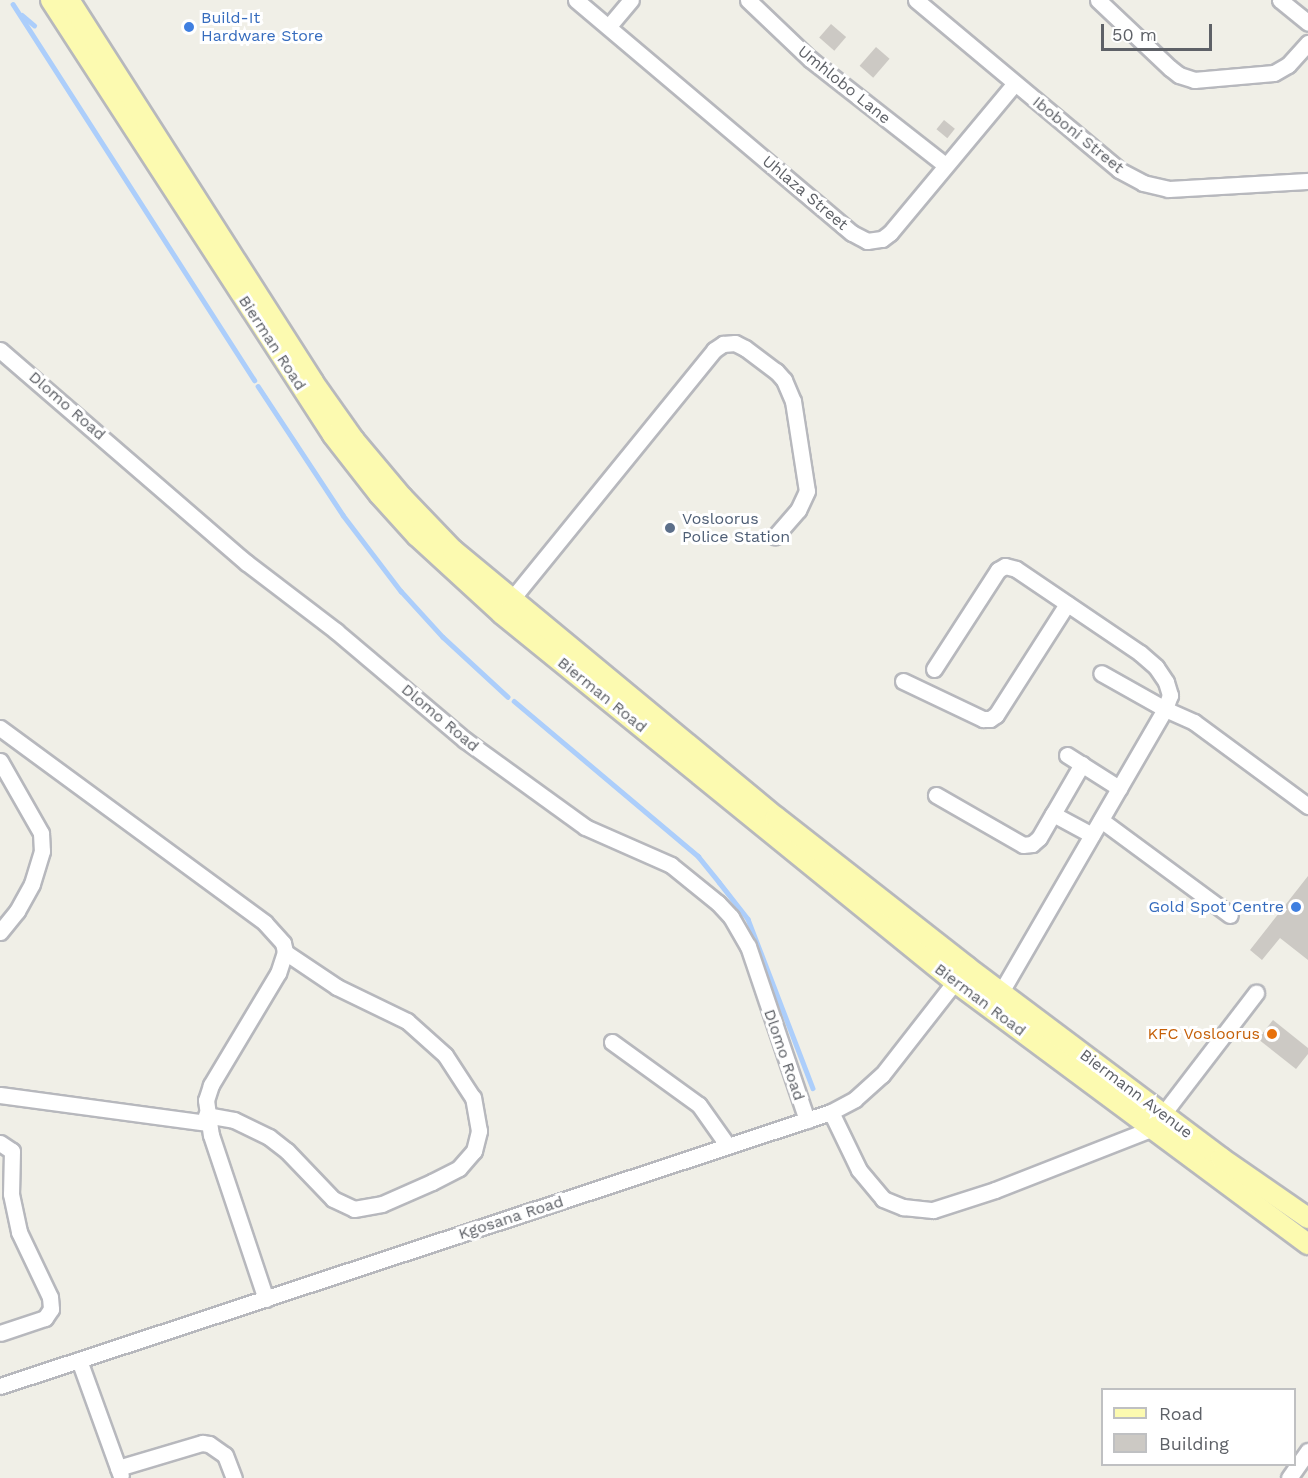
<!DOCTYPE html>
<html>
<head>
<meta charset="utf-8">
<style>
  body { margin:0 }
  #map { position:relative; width:1308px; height:1478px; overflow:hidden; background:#f0efe7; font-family:"Work Sans",sans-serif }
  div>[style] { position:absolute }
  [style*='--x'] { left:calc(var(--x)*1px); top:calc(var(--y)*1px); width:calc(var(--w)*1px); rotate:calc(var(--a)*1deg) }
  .stream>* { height:4.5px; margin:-2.25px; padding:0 2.25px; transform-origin:2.25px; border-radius:2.25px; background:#accefb }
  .building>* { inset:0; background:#ccc9c4; transform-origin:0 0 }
  .roads { filter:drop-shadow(2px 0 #b7b8bd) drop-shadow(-2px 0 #b7b8bd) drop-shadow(0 2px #b7b8bd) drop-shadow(0 -2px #b7b8bd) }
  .minor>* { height:15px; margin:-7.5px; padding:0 7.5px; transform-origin:7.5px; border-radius:7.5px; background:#fff }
  .major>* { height:20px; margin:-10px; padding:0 10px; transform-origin:10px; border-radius:10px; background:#fcfab0 }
  .dots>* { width:16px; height:16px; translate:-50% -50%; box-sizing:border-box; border:3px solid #fff; border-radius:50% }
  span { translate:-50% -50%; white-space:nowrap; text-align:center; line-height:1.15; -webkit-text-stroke:6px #fff; paint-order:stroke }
  .shop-label { font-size:16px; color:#366cbe }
  .left { translate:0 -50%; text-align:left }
  .right { translate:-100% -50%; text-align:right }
  .street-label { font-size:16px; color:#5e6167 }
  .service-label { font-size:16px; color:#4e5e75 }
  .food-label { font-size:16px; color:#c56008 }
  .legend { position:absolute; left:1101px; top:1388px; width:195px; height:78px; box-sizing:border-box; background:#fff; border:2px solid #bfc0c2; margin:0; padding:8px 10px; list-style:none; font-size:18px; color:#5e6167 }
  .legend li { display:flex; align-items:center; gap:12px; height:30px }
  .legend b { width:30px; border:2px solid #bfc0c2 }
  .scale { position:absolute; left:1101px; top:24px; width:111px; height:27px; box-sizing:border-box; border:3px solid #5e6167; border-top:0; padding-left:8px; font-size:18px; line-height:21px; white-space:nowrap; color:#5e6167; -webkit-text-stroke:4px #fff; paint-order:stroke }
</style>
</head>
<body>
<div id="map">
  <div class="stream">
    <i style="--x:13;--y:4;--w:447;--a:57.3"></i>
    <i style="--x:22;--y:15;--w:16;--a:40"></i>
    <i style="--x:258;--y:386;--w:154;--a:56.6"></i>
    <i style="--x:343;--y:515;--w:96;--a:52.7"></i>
    <i style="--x:401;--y:591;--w:62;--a:47.6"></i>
    <i style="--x:443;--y:637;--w:88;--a:42.7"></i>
    <i style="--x:514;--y:701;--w:241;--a:40.1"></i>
    <i style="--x:698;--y:856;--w:33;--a:51"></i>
    <i style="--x:719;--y:882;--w:47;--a:51.9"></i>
    <i style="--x:748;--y:919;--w:181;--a:69"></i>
  </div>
  <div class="building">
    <i style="left:831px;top:24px;width:20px;height:18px;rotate:41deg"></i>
    <i style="left:876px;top:47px;width:18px;height:25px;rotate:41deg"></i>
    <i style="left:944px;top:120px;width:14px;height:12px;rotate:39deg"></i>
    <i style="clip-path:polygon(1308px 876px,1308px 960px,1280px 938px,1262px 960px,1250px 950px)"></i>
    <i style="clip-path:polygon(1273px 1020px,1308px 1048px,1308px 1054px,1296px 1069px,1258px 1039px)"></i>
  </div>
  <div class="roads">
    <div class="minor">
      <i style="--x:576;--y:0;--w:361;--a:40.2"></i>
      <i style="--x:852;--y:233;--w:17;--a:28"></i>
      <i style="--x:867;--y:241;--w:15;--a:-8"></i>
      <i style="--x:882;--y:239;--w:10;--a:-37"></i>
      <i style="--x:890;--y:233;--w:195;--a:-50.2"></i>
      <i style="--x:748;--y:0;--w:86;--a:43.6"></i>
      <i style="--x:810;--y:59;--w:172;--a:38.1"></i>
      <i style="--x:916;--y:0;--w:265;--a:39.9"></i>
      <i style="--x:1119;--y:170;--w:27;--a:28"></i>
      <i style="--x:1143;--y:183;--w:26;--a:13"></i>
      <i style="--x:1168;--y:189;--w:140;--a:-3.3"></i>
      <i style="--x:1098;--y:0;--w:99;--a:43.4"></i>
      <i style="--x:1170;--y:68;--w:11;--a:38"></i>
      <i style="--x:1179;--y:75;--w:16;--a:18"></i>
      <i style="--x:1194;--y:80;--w:80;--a:-5"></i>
      <i style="--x:1274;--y:73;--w:16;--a:-30"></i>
      <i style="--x:1288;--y:65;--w:30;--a:-48"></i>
      <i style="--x:1280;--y:0;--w:36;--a:39"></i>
      <i style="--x:609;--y:26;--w:34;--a:-50"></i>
      <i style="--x:0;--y:350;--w:326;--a:40.8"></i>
      <i style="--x:247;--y:563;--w:112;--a:37.4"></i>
      <i style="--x:336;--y:631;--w:169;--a:40.2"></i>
      <i style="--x:465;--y:740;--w:148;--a:35.9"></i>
      <i style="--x:585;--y:827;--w:94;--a:23.8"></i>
      <i style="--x:671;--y:865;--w:60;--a:39"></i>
      <i style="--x:718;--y:903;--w:19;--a:47"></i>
      <i style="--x:731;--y:917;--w:34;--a:60"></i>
      <i style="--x:748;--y:946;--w:184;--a:71.3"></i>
      <i style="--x:511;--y:600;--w:322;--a:-50.9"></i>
      <i style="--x:714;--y:350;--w:11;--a:-34"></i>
      <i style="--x:723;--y:344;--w:12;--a:-5"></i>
      <i style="--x:735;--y:343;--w:11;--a:27"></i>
      <i style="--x:745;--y:348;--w:39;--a:37"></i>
      <i style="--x:776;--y:371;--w:12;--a:48"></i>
      <i style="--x:784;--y:380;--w:23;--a:67"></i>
      <i style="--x:793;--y:401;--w:91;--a:81.2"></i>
      <i style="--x:807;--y:491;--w:21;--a:115"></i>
      <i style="--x:798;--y:510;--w:35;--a:131"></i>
      <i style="--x:934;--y:669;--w:118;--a:-57.1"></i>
      <i style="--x:998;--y:570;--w:8;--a:-30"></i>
      <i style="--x:1005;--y:566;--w:11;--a:15"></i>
      <i style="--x:1016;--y:569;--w:150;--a:34.1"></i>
      <i style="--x:1140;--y:653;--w:21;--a:41"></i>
      <i style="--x:1156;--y:667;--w:18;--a:56"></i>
      <i style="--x:1166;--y:682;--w:14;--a:73"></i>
      <i style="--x:1170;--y:695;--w:15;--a:110"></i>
      <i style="--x:1165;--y:709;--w:73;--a:-150.6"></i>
      <i style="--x:903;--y:681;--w:89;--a:25.4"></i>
      <i style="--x:983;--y:719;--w:7;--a:0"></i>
      <i style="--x:990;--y:719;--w:7;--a:-34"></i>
      <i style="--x:996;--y:715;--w:132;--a:-57.4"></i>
      <i style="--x:0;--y:728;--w:329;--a:36.3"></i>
      <i style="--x:265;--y:923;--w:27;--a:48"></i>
      <i style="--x:283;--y:943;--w:9;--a:77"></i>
      <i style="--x:285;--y:952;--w:22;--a:108"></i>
      <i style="--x:278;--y:973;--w:131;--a:120.9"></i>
      <i style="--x:211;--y:1085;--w:16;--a:108"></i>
      <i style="--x:206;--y:1100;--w:35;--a:82"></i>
      <i style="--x:211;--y:1135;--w:173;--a:71.5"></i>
      <i style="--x:1067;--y:755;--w:62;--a:32.4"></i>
      <i style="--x:0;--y:761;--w:83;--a:60.3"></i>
      <i style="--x:41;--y:833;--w:18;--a:87"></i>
      <i style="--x:42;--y:851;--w:34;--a:107"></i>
      <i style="--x:32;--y:884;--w:31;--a:119"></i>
      <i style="--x:17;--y:911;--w:27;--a:129"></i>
      <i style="--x:1082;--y:764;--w:58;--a:120.1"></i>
      <i style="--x:1053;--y:814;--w:44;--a:28.3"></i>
      <i style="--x:936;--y:795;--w:100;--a:29.9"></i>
      <i style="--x:1023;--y:845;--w:9;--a:-6"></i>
      <i style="--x:1032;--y:844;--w:9;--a:-41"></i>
      <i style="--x:1039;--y:838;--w:28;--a:-60"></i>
      <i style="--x:1101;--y:820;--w:160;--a:36.4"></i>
      <i style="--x:1001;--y:992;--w:327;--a:-59.9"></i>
      <i style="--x:1165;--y:709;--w:32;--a:24"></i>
      <i style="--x:1194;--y:722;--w:142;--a:36.4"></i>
      <i style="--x:612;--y:1042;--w:107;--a:35.9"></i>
      <i style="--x:699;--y:1105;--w:50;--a:54.7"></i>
      <i style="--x:0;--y:1095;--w:210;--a:7.7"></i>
      <i style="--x:831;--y:1112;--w:64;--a:64.2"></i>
      <i style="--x:859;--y:1170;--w:38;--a:50"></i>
      <i style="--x:883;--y:1199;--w:22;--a:22"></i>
      <i style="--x:903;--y:1207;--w:30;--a:6"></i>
      <i style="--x:933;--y:1210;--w:65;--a:-17.9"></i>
      <i style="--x:995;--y:1190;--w:168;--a:-21.4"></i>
      <i style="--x:1163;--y:1114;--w:153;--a:-52.5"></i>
      <i style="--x:206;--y:1115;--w:28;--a:10"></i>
      <i style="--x:234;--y:1120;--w:39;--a:26"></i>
      <i style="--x:269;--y:1137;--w:23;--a:38"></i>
      <i style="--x:287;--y:1151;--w:66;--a:46.2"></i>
      <i style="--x:333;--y:1199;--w:23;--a:25"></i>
      <i style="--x:354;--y:1209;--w:28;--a:-10"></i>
      <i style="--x:382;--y:1204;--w:55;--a:-23.7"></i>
      <i style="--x:432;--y:1182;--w:30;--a:-27"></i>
      <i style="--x:459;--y:1168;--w:23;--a:-49"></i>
      <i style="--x:474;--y:1151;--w:21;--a:-76"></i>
      <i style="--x:479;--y:1131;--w:34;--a:-100"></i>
      <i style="--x:473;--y:1098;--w:51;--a:-123.1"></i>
      <i style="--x:445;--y:1055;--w:51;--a:-138.2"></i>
      <i style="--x:407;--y:1021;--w:78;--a:-154.1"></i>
      <i style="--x:337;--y:987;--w:63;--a:-146.1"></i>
      <i style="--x:0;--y:1143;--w:14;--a:34"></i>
      <i style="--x:12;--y:1151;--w:43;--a:91.3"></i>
      <i style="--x:11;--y:1194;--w:39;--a:78"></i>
      <i style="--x:19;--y:1232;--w:72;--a:64.5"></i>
      <i style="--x:50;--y:1297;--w:12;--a:85"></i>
      <i style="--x:51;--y:1309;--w:11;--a:124"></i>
      <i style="--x:45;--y:1318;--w:47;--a:161.6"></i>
      <i style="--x:79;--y:1360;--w:123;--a:70.1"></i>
      <i style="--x:0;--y:1386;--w:875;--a:-18.25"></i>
      <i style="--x:831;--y:1112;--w:27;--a:-28"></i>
      <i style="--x:855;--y:1099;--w:36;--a:-42"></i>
      <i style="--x:882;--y:1075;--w:127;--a:-52"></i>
      <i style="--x:118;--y:1468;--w:88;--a:-16.6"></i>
      <i style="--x:202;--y:1443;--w:7;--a:8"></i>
      <i style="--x:209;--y:1444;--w:19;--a:35"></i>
      <i style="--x:225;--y:1455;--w:25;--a:69"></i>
      <i style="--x:1289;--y:1478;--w:33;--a:-55"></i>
    </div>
    <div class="major">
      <i style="--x:51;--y:0;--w:518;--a:57.05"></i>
      <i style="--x:333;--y:435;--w:75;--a:52.1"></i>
      <i style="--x:379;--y:494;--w:57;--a:47.9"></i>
      <i style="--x:417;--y:536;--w:115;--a:42.5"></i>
      <i style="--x:502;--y:614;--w:584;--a:39.09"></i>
      <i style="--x:955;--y:982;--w:440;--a:36.6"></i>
      <i style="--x:69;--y:0;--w:453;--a:57.4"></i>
      <i style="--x:313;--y:382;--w:71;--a:54.7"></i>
      <i style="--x:354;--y:440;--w:75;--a:49.9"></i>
      <i style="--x:402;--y:497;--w:74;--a:46.1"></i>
      <i style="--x:453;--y:550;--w:419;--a:39.6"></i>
      <i style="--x:776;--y:817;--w:243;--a:38.1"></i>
      <i style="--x:967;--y:967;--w:318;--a:36.9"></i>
      <i style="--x:1221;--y:1158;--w:106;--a:34.6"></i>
    </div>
  </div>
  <div class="dots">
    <i style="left:189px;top:27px;background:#3f7fe0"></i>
    <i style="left:670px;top:528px;background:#5c6f8a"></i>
    <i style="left:1296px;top:907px;background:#3f7fe0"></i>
    <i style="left:1272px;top:1034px;background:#e8710a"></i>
  </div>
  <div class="shop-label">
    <span class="left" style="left:201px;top:27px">Build-It<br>Hardware Store</span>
    <span class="right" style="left:1284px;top:907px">Gold Spot Centre</span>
  </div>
  <div class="street-label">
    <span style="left:844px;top:85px;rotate:39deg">Umhlobo Lane</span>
    <span style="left:1078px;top:135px;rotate:39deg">Iboboni Street</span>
    <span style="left:805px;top:193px;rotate:40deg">Uhlaza Street</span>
    <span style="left:272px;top:343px;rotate:57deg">Bierman Road</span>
    <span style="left:67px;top:406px;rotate:41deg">Dlomo Road</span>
    <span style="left:602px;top:695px;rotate:39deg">Bierman Road</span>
    <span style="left:440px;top:718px;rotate:40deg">Dlomo Road</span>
    <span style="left:980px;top:1000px;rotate:37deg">Bierman Road</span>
    <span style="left:784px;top:1055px;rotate:71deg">Dlomo Road</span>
    <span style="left:1136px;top:1094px;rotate:37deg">Biermann Avenue</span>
    <span style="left:511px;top:1218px;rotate:-18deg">Kgosana Road</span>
  </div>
  <div class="service-label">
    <span class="left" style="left:682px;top:528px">Vosloorus<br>Police Station</span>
  </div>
  <div class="food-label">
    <span class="right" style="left:1260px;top:1034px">KFC Vosloorus</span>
  </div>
  <ul class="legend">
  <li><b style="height:8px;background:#fcfab0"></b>Road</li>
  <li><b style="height:16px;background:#ccc9c4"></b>Building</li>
  </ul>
  <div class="scale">50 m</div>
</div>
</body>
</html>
